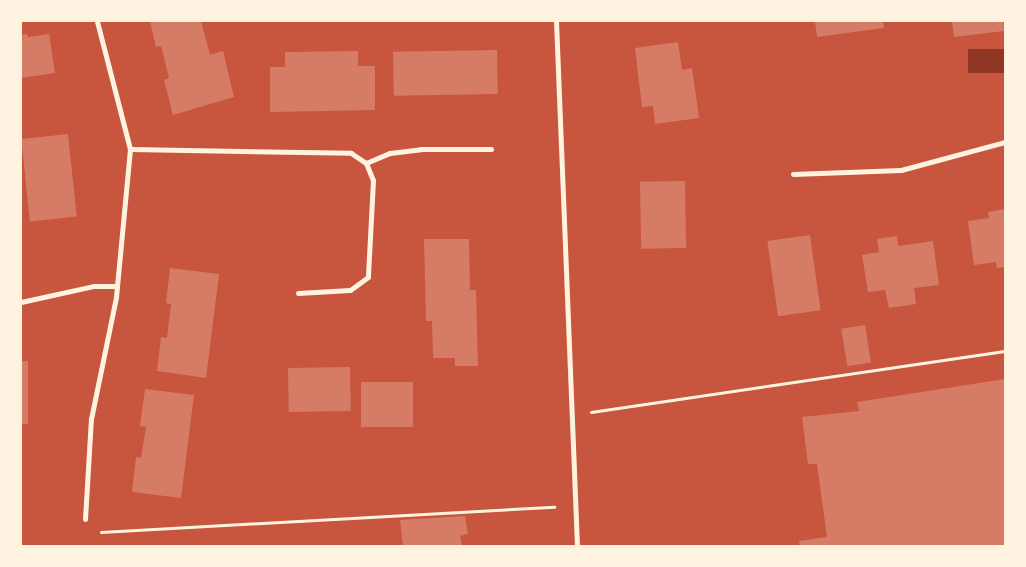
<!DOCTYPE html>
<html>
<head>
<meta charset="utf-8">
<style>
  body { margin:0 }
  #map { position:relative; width:1026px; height:567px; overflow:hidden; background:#c8553d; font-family:Lora,serif }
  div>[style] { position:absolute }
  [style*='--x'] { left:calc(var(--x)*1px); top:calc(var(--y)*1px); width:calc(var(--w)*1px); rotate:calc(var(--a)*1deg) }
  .water>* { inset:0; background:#8f3625; transform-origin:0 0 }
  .building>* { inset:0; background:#d67c66; transform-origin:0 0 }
  .path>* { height:3px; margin:-1.5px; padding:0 1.5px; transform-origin:1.5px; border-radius:1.5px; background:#fff3e0 }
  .minor>* { height:5px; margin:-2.5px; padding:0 2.5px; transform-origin:2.5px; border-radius:2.5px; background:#fff3e0 }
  span { translate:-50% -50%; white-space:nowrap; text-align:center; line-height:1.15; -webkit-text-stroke:4.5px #fff3e0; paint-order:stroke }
  .frame { position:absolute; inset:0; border:22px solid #fff3e0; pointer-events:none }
</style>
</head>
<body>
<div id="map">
  <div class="water">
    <i style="left:1005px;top:49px;width:24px;height:37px;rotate:90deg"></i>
  </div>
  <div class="building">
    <i style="clip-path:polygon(150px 21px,201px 21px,210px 55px,223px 51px,234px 97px,173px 115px,164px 80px,169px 78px,161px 46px,156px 47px)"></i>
    <i style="clip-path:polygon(815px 21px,883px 21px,884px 28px,817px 37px)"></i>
    <i style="clip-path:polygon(952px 21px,1003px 21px,1004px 31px,954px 37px)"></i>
    <i style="clip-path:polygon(27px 34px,28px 37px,49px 34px,55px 73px,21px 78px,21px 35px)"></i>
    <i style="clip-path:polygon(678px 42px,682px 70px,692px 68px,699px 118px,655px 124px,653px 106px,642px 107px,635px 48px)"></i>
    <i style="left:497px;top:50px;width:44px;height:104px;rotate:89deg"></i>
    <i style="clip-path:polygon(358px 51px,358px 66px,375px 66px,375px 110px,270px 112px,270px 67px,285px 67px,285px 52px)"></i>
    <i style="left:68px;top:134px;width:83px;height:47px;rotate:84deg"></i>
    <i style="left:685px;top:181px;width:67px;height:45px;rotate:89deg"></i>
    <i style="clip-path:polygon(1005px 209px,1005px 267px,997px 268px,996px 262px,974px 265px,968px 221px,989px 218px,988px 212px)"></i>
    <i style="left:810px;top:235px;width:76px;height:43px;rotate:82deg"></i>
    <i style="clip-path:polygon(897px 236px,898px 246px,933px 241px,939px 285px,914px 288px,916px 304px,889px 308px,885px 290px,868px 292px,862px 255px,879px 252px,877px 239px)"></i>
    <i style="clip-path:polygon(424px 239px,469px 239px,470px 290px,476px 290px,478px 366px,455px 366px,455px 358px,433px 358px,432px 321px,426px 321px)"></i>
    <i style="clip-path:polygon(170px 268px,219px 274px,206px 378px,157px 371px,161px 337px,167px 338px,171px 304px,166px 303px)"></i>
    <i style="left:865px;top:325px;width:38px;height:24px;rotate:81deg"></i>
    <i style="left:21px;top:361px;width:7px;height:63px"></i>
    <i style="left:350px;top:367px;width:44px;height:62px;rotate:89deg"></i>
    <i style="clip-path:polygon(1005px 379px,1005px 546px,800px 546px,799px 541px,827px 537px,817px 464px,808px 464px,802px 417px,859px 411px,857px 402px)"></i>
    <i style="left:413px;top:382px;width:45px;height:52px;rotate:90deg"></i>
    <i style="clip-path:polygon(145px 389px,194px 395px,181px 498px,132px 492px,136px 457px,141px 458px,146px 427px,140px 426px)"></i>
    <i style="clip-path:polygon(465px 516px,468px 534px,460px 536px,462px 546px,403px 546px,400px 520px)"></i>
  </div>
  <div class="path">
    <i style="--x:591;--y:412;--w:418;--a:-8.4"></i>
    <i style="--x:101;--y:532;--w:454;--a:-3.2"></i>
  </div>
  <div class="minor">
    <i style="--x:556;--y:21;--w:525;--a:87.71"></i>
    <i style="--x:130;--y:149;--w:221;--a:1"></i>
    <i style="--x:351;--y:153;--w:18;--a:34"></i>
    <i style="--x:366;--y:163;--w:18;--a:68"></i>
    <i style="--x:373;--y:180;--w:97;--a:93"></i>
    <i style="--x:368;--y:277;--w:22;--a:144"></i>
    <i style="--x:350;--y:290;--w:52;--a:176.7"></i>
    <i style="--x:366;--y:163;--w:26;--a:-23"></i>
    <i style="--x:390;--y:153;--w:31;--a:-7"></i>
    <i style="--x:421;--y:149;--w:70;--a:0"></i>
    <i style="--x:793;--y:174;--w:108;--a:-2.1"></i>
    <i style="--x:901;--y:170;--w:108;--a:-15.1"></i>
    <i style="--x:21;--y:302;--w:75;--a:-12.4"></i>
    <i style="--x:94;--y:286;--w:23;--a:0"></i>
    <i style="--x:85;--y:519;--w:100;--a:-86.6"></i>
    <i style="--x:91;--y:419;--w:125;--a:-78.4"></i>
    <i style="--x:116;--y:297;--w:149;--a:-84.6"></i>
    <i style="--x:130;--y:149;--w:132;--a:-104.5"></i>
  </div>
  <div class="frame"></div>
</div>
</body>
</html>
